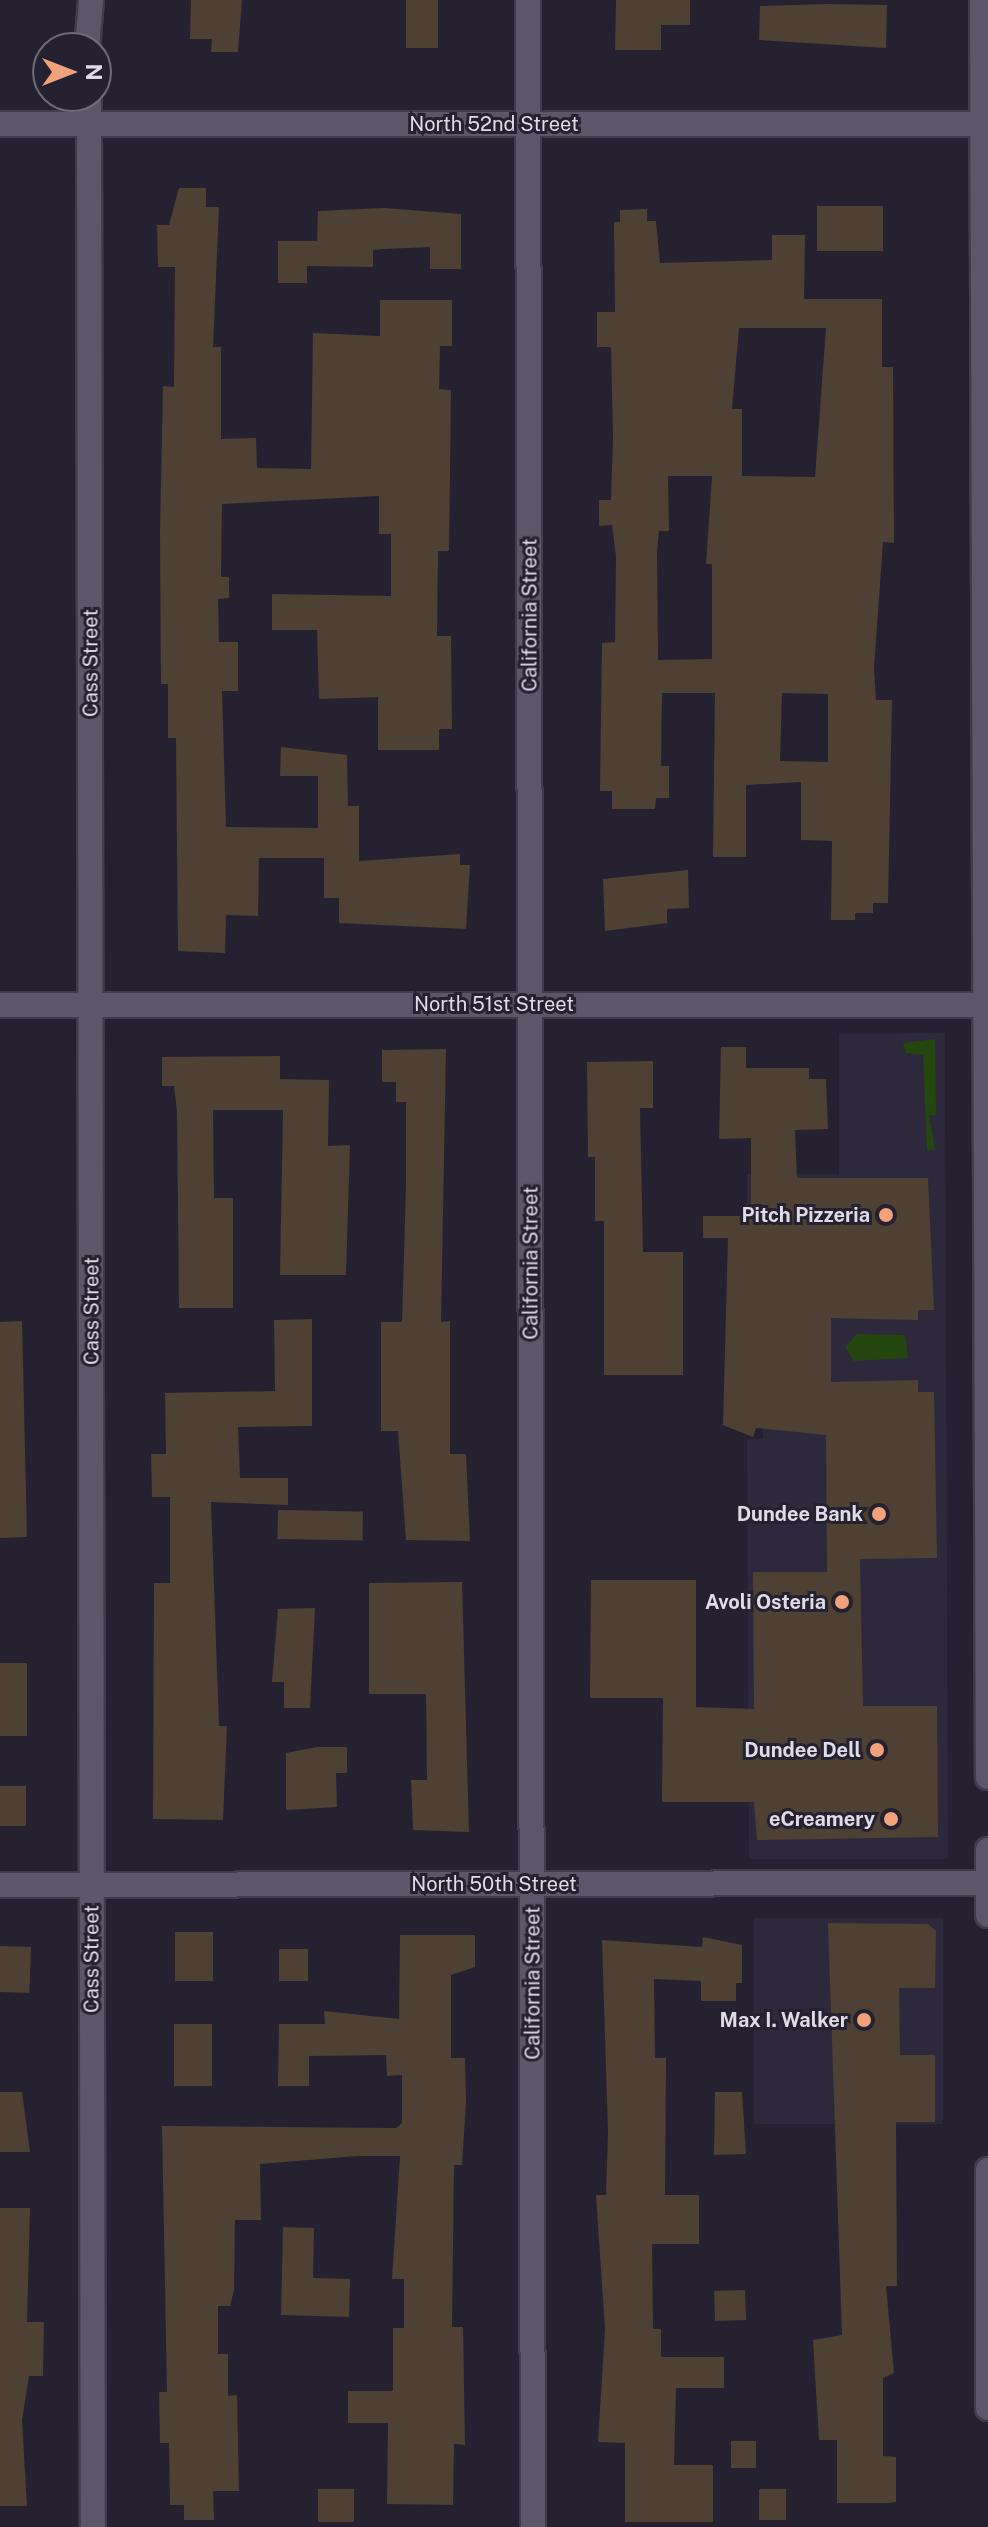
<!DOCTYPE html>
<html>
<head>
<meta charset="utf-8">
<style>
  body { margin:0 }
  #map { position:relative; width:988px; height:2527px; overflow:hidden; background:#252130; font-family:"Public Sans",sans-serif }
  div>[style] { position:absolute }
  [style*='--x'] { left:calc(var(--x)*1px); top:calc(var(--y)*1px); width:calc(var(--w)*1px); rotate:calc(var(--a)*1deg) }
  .built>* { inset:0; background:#2e283d; transform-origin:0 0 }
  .green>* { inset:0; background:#244710 }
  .building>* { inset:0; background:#4e4033; transform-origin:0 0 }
  .roads { filter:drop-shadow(2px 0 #403d4a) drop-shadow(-2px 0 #403d4a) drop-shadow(0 2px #403d4a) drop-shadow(0 -2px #403d4a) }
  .street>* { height:24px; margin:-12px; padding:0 12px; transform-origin:12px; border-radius:12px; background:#5b5768 }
  .secondary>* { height:24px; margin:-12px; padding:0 12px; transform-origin:12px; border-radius:12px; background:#5b5768 }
  .dots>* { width:22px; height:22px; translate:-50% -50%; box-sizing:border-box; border:4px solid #252130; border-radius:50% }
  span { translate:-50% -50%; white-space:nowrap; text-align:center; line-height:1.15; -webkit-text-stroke:6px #252130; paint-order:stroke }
  .street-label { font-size:20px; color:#dfdce7 }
  .poi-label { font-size:20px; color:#dfdce7; font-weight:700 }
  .right { translate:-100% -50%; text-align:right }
  .north { position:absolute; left:32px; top:32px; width:80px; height:80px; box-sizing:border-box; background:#252130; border:2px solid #6f6c79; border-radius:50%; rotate:90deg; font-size:22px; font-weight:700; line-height:32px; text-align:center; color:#dfdce7 }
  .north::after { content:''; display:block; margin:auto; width:28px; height:36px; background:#f1a27b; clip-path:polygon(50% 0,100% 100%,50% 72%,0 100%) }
</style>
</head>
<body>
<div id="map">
  <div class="built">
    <i style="clip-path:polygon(945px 1033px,948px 1859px,749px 1859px,747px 1439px,763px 1439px,763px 1255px,747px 1255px,747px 1174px,839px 1174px,839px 1034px)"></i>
    <i style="left:754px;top:1918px;width:189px;height:206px"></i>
  </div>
  <div class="green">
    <i style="clip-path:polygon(935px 1039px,936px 1115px,929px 1115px,935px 1150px,927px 1150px,923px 1055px,906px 1053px,903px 1043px)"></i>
    <i style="clip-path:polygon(857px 1334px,905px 1335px,908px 1358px,854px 1361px,845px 1347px)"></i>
  </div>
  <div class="building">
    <i style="clip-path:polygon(191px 0,242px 0,238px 52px,211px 52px,212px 39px,190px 39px)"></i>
    <i style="left:406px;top:0;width:32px;height:48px"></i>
    <i style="clip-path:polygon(616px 0,690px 0,690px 25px,661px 25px,661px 50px,615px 50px)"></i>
    <i style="clip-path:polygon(826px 4px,887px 5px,886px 48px,759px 40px,760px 6px)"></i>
    <i style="clip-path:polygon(179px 188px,206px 188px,206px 207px,219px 207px,213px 347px,221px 347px,221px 439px,256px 438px,257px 468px,311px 469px,313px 333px,380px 336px,380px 300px,452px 300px,452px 346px,440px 346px,439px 389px,451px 390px,449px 551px,438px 551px,437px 636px,451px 636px,452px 729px,439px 729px,439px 750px,378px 750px,378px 697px,319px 699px,317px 630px,272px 630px,272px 594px,391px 596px,391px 534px,379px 534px,379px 496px,222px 504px,221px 577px,229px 577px,229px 598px,218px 599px,219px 642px,238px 642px,238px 691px,222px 691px,226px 827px,318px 828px,318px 776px,280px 776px,281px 747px,347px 755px,348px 806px,359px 806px,359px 861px,460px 854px,460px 865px,470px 865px,466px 929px,339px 923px,339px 898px,324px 898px,324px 858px,259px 858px,258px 916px,226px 915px,225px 953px,178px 951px,176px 738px,168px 738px,168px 684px,161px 684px,160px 533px,163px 386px,174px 387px,175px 267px,158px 267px,157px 225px,169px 225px)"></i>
    <i style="left:817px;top:206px;width:66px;height:45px"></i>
    <i style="clip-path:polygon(384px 208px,461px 214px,461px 269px,430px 269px,430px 247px,384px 249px,373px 250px,373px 267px,307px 266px,307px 283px,278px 283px,278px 241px,317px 241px,318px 211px)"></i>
    <i style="clip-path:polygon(evenodd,647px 209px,647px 221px,656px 221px,660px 263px,772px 260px,772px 235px,805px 235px,804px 299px,882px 299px,882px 367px,893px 367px,894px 543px,883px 542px,874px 668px,876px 700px,892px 700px,888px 903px,873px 903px,873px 913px,855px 913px,855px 920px,831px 920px,832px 841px,801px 840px,801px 782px,746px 785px,746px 857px,713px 857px,715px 693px,662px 693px,661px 766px,669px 766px,669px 798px,656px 798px,655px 809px,612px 809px,612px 791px,600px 791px,602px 643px,615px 642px,616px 556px,612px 525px,599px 526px,599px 500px,611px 500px,613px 438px,611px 347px,597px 347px,597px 312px,615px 312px,614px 222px,620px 222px,620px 210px,647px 209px,739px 328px,826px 328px,815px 477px,742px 476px,742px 409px,732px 409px,739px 328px,647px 209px,668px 476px,712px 476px,706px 564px,712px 564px,712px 659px,658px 660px,657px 552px,659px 531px,669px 531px,668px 476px,647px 209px,782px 693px,828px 694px,828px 762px,780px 761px,782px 693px)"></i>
    <i style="clip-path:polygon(688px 870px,689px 908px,667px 909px,667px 923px,605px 931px,603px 879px)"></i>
    <i style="clip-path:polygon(721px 1047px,746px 1047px,746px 1068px,809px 1068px,809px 1079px,826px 1079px,828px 1129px,795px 1130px,797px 1178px,928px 1178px,934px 1310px,918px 1310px,918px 1320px,831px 1318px,831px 1382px,918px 1380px,918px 1392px,934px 1392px,937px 1558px,860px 1559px,863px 1706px,937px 1706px,938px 1837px,757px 1840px,754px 1802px,662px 1802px,663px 1698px,590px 1698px,591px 1580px,696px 1580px,696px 1707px,754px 1709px,753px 1572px,827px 1572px,826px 1435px,756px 1428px,753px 1437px,723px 1425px,728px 1238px,703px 1238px,703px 1216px,751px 1216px,751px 1138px,719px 1139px)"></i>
    <i style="clip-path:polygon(446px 1049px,441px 1322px,450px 1321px,450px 1454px,466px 1454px,470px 1541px,406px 1540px,398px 1431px,381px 1431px,381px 1322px,402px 1322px,406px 1186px,406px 1102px,396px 1102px,396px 1082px,382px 1082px,382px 1050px)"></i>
    <i style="clip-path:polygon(280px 1056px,280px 1079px,329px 1080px,328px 1146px,350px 1145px,346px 1275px,280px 1275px,283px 1110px,213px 1110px,214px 1198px,233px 1198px,233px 1308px,179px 1308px,177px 1111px,174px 1086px,162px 1086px,162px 1057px)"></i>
    <i style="clip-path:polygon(653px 1061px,653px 1108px,640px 1108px,643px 1252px,683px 1252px,683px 1375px,604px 1375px,604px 1221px,595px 1221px,595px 1157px,588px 1157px,587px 1062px)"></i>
    <i style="clip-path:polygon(312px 1319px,312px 1426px,238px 1427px,240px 1478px,288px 1478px,288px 1505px,211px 1502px,219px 1726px,227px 1726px,223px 1820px,153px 1819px,154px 1583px,170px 1583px,170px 1497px,152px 1497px,151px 1454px,166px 1454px,165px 1393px,275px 1391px,274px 1320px)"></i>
    <i style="clip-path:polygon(22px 1321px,27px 1537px,0 1538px,0 1322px)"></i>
    <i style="left:278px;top:1510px;width:85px;height:29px;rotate:1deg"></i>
    <i style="clip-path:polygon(462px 1582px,469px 1832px,413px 1830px,411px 1780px,427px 1780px,426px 1694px,369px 1694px,369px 1583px)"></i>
    <i style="clip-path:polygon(315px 1608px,310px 1708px,284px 1708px,284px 1682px,272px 1682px,278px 1609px)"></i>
    <i style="left:0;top:1663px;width:27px;height:73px"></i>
    <i style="clip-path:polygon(317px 1747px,347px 1747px,347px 1773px,336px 1773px,337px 1807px,286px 1810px,286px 1753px)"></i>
    <i style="left:0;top:1786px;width:26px;height:40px"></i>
    <i style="clip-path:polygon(828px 1923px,928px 1924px,936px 1931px,935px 1988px,899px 1988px,900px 2055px,935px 2055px,935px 2122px,896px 2122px,897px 2286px,886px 2286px,894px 2373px,883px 2378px,883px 2456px,896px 2457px,896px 2502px,886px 2503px,837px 2503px,837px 2440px,819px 2440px,813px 2340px,842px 2335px)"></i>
    <i style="left:213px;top:1932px;width:49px;height:38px;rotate:90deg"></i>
    <i style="clip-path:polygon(400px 1935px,475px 1935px,475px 1967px,451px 1975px,451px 2058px,465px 2058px,466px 2102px,462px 2165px,454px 2165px,452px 2327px,463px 2327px,465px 2445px,454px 2444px,453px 2505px,387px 2504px,388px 2423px,348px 2423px,348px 2391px,393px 2391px,393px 2328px,404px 2328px,404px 2279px,392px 2279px,400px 2156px,357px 2156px,260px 2164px,261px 2220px,235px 2220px,234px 2290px,230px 2306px,218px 2306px,218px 2354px,228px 2354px,228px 2396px,237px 2395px,239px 2491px,213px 2491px,214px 2520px,184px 2520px,184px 2505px,170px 2505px,169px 2443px,160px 2443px,159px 2392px,167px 2392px,162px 2126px,396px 2128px,402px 2123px,402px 2075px,387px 2076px,386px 2055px,309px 2056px,309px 2086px,278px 2086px,279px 2024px,325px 2024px,324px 2011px,399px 2019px)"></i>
    <i style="clip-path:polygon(703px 1937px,742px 1945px,742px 1983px,736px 1983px,736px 2001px,701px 2001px,701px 1981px,654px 1979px,655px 2058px,666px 2058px,665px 2195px,699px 2195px,699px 2244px,652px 2244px,653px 2329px,661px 2329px,661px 2357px,724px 2357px,724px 2388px,676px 2388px,674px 2465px,713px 2465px,713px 2522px,625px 2522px,625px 2443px,598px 2442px,605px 2329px,596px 2195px,606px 2195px,608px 2132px,602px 1940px,702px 1947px)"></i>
    <i style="left:0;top:1946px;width:31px;height:46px;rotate:2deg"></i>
    <i style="left:279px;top:1949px;width:29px;height:32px"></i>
    <i style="left:174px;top:2024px;width:38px;height:62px"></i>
    <i style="clip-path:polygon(0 2092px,22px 2092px,30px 2152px,0 2152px)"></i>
    <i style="clip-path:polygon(715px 2092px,742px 2092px,746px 2154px,714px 2155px)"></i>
    <i style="clip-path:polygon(0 2208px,30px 2208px,27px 2322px,44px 2322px,43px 2376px,29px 2376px,22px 2420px,27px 2506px,0 2506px)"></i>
    <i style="clip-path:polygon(283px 2227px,314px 2228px,313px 2278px,350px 2279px,349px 2317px,281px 2315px)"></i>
    <i style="left:745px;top:2290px;width:30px;height:31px;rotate:88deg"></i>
    <i style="left:731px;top:2441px;width:25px;height:27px"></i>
    <i style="left:354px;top:2489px;width:33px;height:36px;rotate:90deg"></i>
    <i style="left:759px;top:2489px;width:27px;height:31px"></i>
  </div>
  <div class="roads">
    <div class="street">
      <i style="--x:528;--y:0;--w:2527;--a:89.89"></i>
      <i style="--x:87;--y:48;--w:48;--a:-85.2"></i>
      <i style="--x:89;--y:96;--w:2431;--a:89.91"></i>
      <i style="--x:0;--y:1005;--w:988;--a:0"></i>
    </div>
    <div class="secondary">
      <i style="--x:982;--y:0;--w:1777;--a:89.81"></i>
      <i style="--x:0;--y:124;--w:988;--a:0"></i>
      <i style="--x:988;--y:1850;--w:65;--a:90"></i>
      <i style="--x:0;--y:1885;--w:988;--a:-0.12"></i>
      <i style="--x:988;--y:2170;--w:238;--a:90"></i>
    </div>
  </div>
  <div class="dots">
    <i style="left:886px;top:1215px;background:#f1a27b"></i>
    <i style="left:879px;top:1514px;background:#f1a27b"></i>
    <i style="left:842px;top:1602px;background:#f1a27b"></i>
    <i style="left:877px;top:1750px;background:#f1a27b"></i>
    <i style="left:891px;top:1819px;background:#f1a27b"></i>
    <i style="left:864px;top:2020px;background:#f1a27b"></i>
  </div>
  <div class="street-label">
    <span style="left:494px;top:124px">North 52nd Street</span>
    <span style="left:530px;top:615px;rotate:-90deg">California Street</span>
    <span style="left:91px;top:663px;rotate:-90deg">Cass Street</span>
    <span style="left:494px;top:1004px">North 51st Street</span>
    <span style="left:531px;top:1263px;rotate:-90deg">California Street</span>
    <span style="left:92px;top:1311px;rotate:-90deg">Cass Street</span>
    <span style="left:494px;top:1884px">North 50th Street</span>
    <span style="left:92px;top:1959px;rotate:-90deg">Cass Street</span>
    <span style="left:533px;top:1983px;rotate:-90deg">California Street</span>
  </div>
  <div class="poi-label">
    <span class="right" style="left:870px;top:1215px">Pitch Pizzeria</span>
    <span class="right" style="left:863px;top:1514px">Dundee Bank</span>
    <span class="right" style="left:826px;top:1602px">Avoli Osteria</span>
    <span class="right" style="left:861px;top:1750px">Dundee Dell</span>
    <span class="right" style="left:875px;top:1819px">eCreamery</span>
    <span class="right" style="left:848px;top:2020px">Max I. Walker</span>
  </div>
  <div class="north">N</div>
</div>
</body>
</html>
